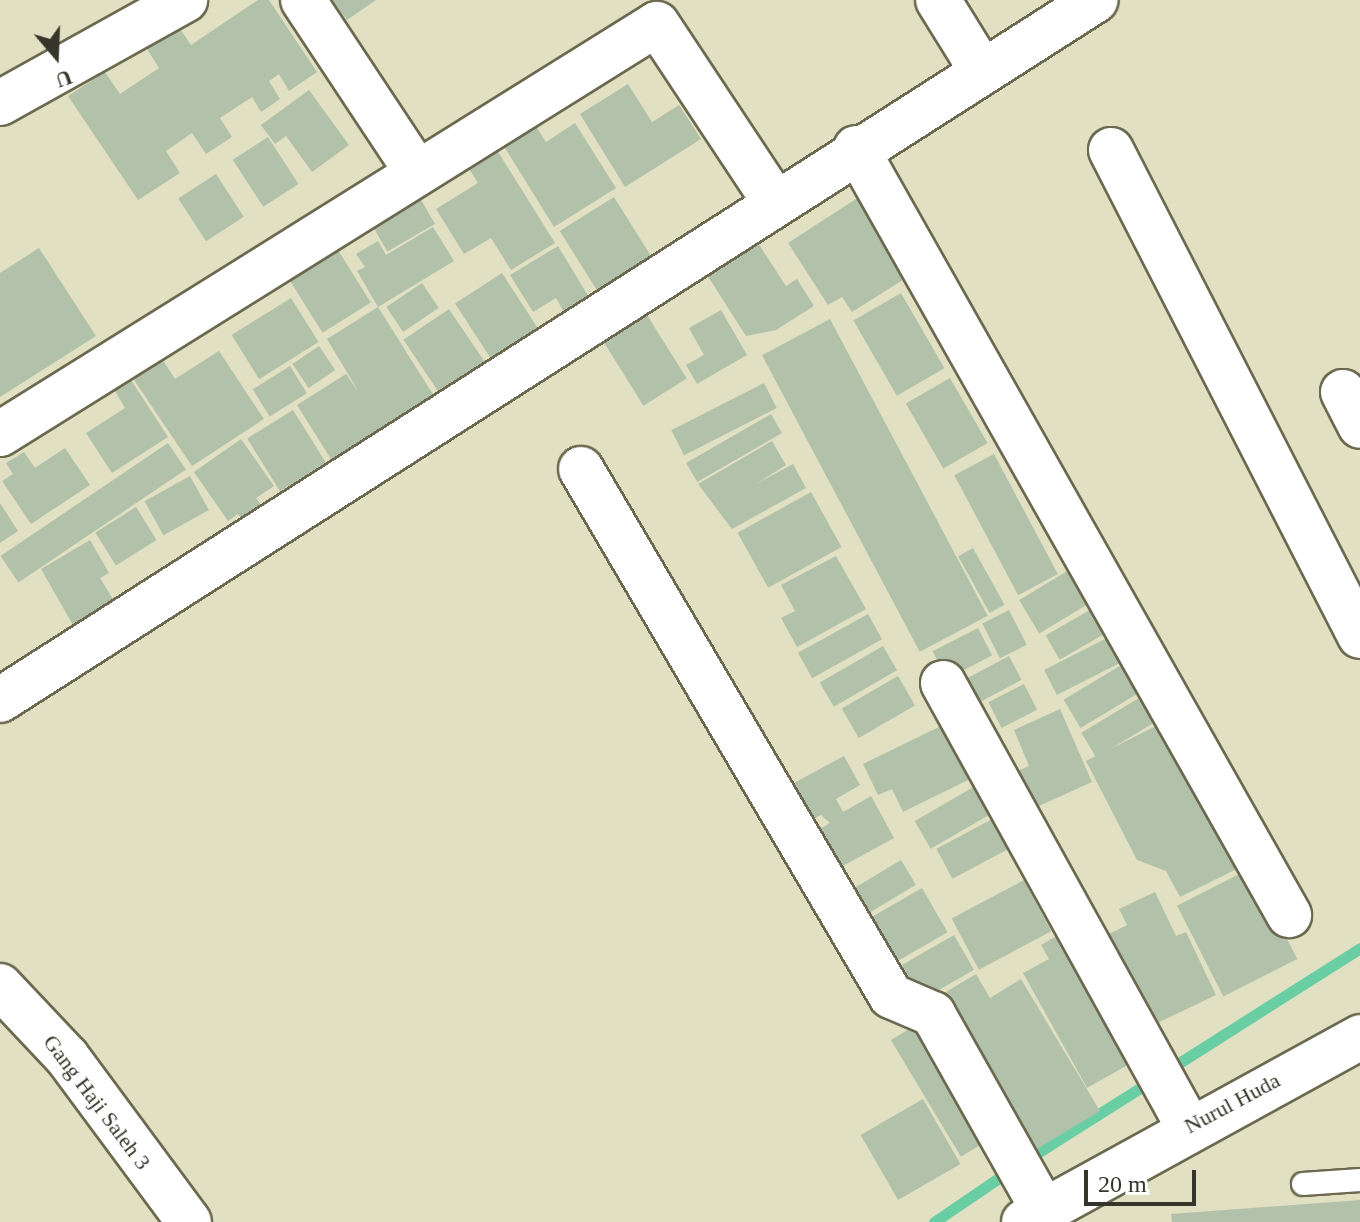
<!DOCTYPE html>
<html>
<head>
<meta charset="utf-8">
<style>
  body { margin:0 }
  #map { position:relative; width:1360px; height:1222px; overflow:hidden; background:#e2e0c3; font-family:Georgia,serif }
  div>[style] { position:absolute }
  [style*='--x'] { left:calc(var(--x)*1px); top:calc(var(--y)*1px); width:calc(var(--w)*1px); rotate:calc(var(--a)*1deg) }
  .stream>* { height:11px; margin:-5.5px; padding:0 5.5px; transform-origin:5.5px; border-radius:5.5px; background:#6acea5 }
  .building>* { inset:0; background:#b2c1a9; transform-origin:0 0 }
  .roads { filter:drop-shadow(2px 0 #6b694f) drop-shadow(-2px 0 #6b694f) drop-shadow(0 2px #6b694f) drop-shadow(0 -2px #6b694f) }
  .service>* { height:22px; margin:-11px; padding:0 11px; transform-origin:11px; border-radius:11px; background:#fff }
  .minor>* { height:44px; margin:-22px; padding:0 22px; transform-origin:22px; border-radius:22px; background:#fff }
  .tertiary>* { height:44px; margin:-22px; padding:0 22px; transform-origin:22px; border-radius:22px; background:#fff }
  span { translate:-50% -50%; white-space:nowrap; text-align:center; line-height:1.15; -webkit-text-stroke:6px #fff; paint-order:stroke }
  .street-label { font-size:22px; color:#353529 }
  .north { position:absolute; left:16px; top:16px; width:80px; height:80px; -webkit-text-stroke:6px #fff; paint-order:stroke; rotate:161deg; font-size:22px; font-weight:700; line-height:32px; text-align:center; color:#353529 }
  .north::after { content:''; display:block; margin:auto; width:28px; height:36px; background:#353529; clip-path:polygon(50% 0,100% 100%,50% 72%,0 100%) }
  .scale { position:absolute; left:1084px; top:1170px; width:112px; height:36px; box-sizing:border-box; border:4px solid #353529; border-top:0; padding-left:10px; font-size:24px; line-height:28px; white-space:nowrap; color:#353529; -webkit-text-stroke:6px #fff; paint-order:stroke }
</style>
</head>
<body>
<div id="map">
  <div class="stream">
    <i style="--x:1168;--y:1070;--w:227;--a:-32.4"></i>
    <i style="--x:1026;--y:1160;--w:151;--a:-32.3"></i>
    <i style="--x:934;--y:1222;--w:94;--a:-34.2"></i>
  </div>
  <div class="building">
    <i style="clip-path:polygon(258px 0,269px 0,317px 72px,289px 91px,279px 74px,269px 81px,280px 99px,261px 112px,252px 97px,220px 118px,232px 137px,206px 154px,192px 133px,166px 151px,180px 173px,138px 200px,68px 96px,105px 72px,120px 94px,159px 68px,144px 44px,176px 23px,191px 45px)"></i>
    <i style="clip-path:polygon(332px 0,376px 0,347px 20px)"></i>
    <i style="clip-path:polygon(628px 84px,652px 122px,679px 105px,701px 139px,625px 187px,580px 114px)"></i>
    <i style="clip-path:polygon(309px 90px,349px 145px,312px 172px,286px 136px,275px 144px,261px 125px)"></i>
    <i style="clip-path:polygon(534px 123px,546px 142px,575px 123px,616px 188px,554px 227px,502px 143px)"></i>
    <i style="left:268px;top:137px;width:56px;height:42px;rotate:57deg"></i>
    <i style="clip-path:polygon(495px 147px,555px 243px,511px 270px,491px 238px,464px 254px,436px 209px,478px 183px,466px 164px)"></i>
    <i style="left:216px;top:174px;width:51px;height:45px;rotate:57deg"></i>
    <i style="left:614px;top:197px;width:78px;height:64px;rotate:58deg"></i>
    <i style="clip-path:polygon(859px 197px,909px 276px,852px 312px,842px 297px,828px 305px,788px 243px)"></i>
    <i style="left:420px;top:198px;width:30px;height:55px;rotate:60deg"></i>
    <i style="clip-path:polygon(433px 227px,454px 261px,378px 307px,357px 271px,365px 267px,356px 254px,378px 241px,386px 255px)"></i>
    <i style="clip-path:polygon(758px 243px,786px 286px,797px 279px,814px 306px,776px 330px,746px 336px,707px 275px)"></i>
    <i style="clip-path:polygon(558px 246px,590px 299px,565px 314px,556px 298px,533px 312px,510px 275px)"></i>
    <i style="clip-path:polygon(39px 248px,96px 336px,0 397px,0 273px)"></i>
    <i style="left:338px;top:250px;width:62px;height:57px;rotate:58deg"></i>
    <i style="left:502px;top:273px;width:66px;height:56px;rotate:57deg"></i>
    <i style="left:422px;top:283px;width:30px;height:43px;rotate:56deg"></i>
    <i style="left:901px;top:293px;width:87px;height:55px;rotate:60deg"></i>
    <i style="left:291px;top:298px;width:52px;height:70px;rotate:58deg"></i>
    <i style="clip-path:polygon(378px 307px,439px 404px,336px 467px,297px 405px,346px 374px,360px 394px,327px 339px)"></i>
    <i style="left:449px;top:309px;width:69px;height:55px;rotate:56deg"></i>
    <i style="clip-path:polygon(721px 310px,747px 355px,697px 384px,686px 365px,704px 355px,689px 328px)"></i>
    <i style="left:647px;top:315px;width:75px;height:51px;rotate:58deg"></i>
    <i style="left:830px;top:319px;width:336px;height:77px;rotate:62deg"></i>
    <i style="left:319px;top:346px;width:29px;height:32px;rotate:56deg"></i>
    <i style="clip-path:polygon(219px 351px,264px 419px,192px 466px,132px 377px,161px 357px,175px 379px)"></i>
    <i style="left:290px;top:366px;width:32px;height:44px;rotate:58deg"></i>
    <i style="left:950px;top:378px;width:75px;height:51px;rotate:60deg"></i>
    <i style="clip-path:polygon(131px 380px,168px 437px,112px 473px,86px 433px,125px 408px,115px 391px)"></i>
    <i style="left:764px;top:383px;width:28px;height:104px;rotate:63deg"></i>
    <i style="left:293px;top:410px;width:62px;height:54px;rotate:58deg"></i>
    <i style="left:771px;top:414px;width:22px;height:98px;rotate:60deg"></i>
    <i style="clip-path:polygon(241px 439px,274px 486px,256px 498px,267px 514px,247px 527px,238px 514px,228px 521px,194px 472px)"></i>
    <i style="clip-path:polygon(772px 441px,786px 465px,756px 484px,793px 464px,806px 488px,732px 529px,698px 484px)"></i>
    <i style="left:168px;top:443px;width:32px;height:202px;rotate:56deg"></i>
    <i style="clip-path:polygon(65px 448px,90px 485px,31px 524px,2px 481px,13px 474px,6px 463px,24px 452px,35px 468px)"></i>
    <i style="left:994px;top:454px;width:136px;height:45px;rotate:62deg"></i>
    <i style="left:190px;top:476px;width:39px;height:52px;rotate:61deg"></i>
    <i style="left:811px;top:492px;width:63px;height:84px;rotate:61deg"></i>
    <i style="clip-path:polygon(0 503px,18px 531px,0 543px)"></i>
    <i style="left:136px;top:507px;width:39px;height:48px;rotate:58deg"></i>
    <i style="clip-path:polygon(90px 540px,109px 573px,100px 578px,114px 601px,73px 625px,41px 569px)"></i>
    <i style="left:973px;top:548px;width:65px;height:17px;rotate:61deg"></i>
    <i style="clip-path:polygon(836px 556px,866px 609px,797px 647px,781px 618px,795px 611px,781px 585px)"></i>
    <i style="left:1074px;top:567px;width:39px;height:64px;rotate:59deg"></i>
    <i style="left:1095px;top:607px;width:28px;height:57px;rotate:60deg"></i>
    <i style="left:1009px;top:610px;width:39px;height:30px;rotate:63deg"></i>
    <i style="left:868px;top:614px;width:29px;height:80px;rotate:61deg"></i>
    <i style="left:978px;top:628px;width:31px;height:51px;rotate:63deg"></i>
    <i style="left:1111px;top:636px;width:28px;height:75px;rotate:63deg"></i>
    <i style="left:883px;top:646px;width:28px;height:73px;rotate:60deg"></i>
    <i style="left:1009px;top:656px;width:27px;height:47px;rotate:62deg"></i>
    <i style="left:1133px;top:658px;width:33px;height:81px;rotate:59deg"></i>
    <i style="left:898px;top:676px;width:34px;height:65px;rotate:60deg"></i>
    <i style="left:1024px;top:684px;width:29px;height:40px;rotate:63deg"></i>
    <i style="left:1149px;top:692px;width:29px;height:79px;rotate:59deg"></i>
    <i style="clip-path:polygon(1060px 709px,1092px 782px,1030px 810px,1013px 773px,1029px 766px,1014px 730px)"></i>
    <i style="clip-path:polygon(1174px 717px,1249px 863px,1180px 897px,1166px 871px,1137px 860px,1086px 761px)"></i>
    <i style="clip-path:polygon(949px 722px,976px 776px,903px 812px,892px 789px,878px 795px,863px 764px)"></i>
    <i style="clip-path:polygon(844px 756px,860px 785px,836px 799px,843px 812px,871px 796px,894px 838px,832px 872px,811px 834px,830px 823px,821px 815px,800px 826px,781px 790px)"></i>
    <i style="left:977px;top:785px;width:32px;height:72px;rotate:60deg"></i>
    <i style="left:1000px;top:815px;width:34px;height:72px;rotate:62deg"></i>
    <i style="left:901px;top:860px;width:29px;height:67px;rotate:59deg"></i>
    <i style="left:1251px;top:868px;width:102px;height:83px;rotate:63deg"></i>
    <i style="left:1024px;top:880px;width:58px;height:82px;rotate:62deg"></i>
    <i style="left:922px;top:888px;width:51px;height:71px;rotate:60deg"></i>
    <i style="clip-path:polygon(1155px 892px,1176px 936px,1186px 932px,1216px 995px,1145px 1029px,1101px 938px,1127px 925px,1119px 909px)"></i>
    <i style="clip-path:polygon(1069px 929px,1140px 1058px,1087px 1088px,1023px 973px,1049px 959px,1041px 945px)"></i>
    <i style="left:954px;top:935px;width:40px;height:73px;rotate:60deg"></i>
    <i style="clip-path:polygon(976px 974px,990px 998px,1021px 979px,1100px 1111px,1022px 1158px,929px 1002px)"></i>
    <i style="left:926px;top:1019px;width:136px;height:41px;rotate:59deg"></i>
    <i style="left:923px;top:1099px;width:75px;height:72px;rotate:60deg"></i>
    <i style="clip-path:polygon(1360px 1200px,1360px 1222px,1172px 1222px,1171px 1214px)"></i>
  </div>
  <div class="roads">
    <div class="service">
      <i style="--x:1303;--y:1184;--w:57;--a:-4"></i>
    </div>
    <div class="minor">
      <i style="--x:303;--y:0;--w:203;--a:56.5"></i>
      <i style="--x:938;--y:0;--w:84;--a:58.2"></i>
      <i style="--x:0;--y:103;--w:212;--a:-29.1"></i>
      <i style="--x:856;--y:148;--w:881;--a:60.55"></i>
      <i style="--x:1111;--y:150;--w:546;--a:62.87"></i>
      <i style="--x:1343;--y:392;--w:38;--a:63"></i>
      <i style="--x:0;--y:434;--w:774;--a:-31.97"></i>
      <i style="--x:657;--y:24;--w:212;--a:56.5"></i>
      <i style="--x:581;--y:469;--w:611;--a:59.53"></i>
      <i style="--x:891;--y:996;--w:46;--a:23.2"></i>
      <i style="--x:933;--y:1014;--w:224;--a:60.6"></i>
      <i style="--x:943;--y:683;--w:506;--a:61.06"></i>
      <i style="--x:0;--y:700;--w:1300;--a:-32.57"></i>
      <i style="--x:0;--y:986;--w:98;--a:46.7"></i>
      <i style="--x:67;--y:1057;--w:205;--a:53.5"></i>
    </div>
    <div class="tertiary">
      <i style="--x:1024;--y:1222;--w:384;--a:-28.8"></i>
    </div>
  </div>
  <div class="street-label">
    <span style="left:97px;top:1102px;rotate:53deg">Gang Haji Saleh 3</span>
    <span style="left:1232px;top:1103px;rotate:-28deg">Nurul Huda</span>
  </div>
  <div class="north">U</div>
  <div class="scale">20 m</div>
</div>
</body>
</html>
